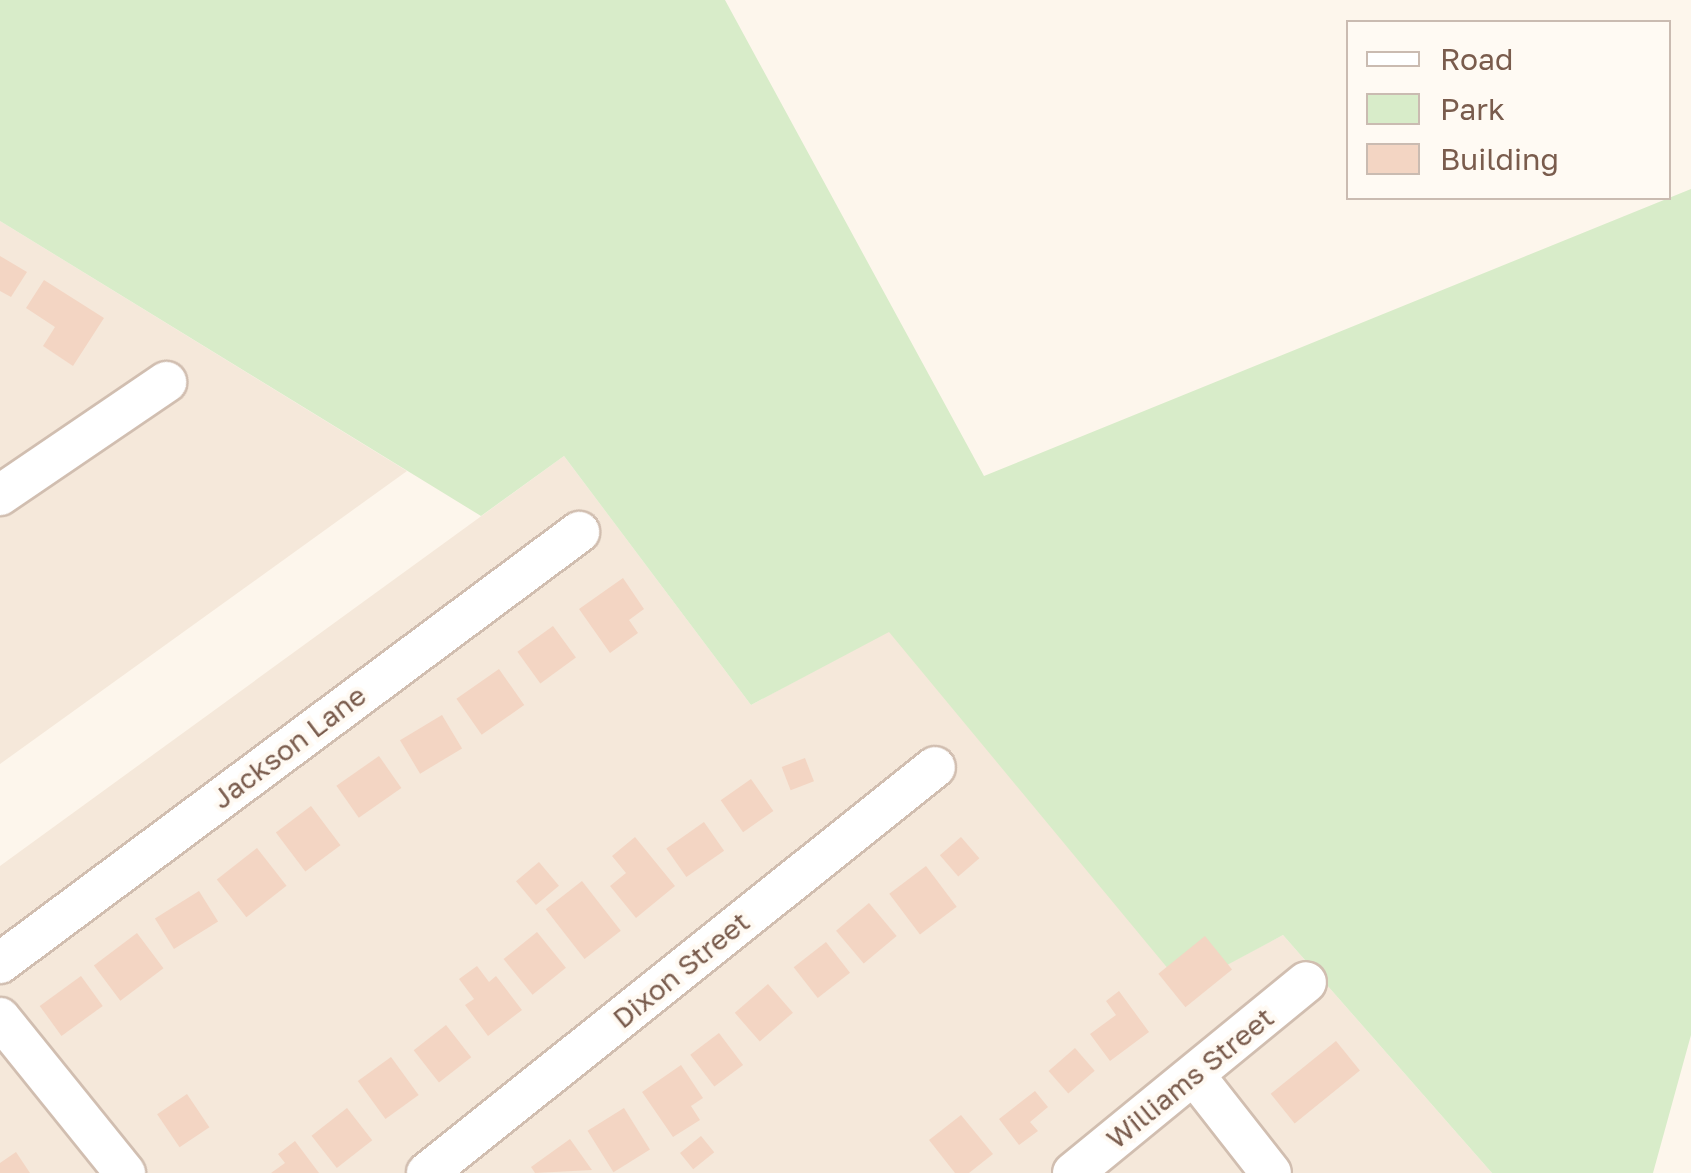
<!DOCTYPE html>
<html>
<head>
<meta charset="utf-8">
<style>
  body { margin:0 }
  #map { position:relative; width:1691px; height:1173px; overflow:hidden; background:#fdf6ec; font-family:"Golos Text",sans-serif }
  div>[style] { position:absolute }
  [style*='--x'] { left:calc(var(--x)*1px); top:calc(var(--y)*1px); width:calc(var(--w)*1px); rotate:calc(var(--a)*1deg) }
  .residential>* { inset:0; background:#f5e8da }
  .green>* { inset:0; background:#d8ecc9 }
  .building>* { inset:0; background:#f3d5c3; transform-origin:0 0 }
  .roads { filter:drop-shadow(2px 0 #d1beb0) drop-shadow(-2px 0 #d1beb0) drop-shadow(0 2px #d1beb0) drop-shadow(0 -2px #d1beb0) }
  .minor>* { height:40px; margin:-20px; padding:0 20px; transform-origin:20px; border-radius:20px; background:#fff }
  span { translate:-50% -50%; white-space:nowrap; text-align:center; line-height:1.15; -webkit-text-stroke:8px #fffaf3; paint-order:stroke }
  .street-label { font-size:28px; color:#7a5c4d }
  .legend { position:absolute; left:1346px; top:20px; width:325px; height:180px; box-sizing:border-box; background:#fffaf3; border:2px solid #cabbb1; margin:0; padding:12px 18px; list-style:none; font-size:30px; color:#7a5c4d }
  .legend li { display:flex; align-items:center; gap:20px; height:50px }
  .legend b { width:50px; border:2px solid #cabbb1 }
</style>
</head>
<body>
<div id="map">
  <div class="residential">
    <i style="clip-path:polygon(0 221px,407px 471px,0 764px)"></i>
    <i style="clip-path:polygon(564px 456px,751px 705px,889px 631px,1184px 987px,1283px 935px,1492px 1173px,0 1173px,0 866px)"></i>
  </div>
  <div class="green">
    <i style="clip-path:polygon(0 0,725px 0,984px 476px,1691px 189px,1691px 1035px,1653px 1173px,1492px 1173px,1283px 935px,1184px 988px,889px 632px,751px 705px,564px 456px,481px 516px,0 221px)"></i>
  </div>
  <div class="building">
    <i style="clip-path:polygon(0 256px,27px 272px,11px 297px,0 291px)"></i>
    <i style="clip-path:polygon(44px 280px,104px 318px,73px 366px,43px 346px,55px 327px,26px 308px)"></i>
    <i style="clip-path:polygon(623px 578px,644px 609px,629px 620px,638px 633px,610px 653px,579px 609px)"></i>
    <i style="left:553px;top:626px;width:39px;height:44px;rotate:54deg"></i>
    <i style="left:499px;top:669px;width:44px;height:52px;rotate:55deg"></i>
    <i style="left:442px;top:715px;width:39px;height:49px;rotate:59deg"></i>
    <i style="left:379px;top:756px;width:39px;height:52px;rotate:55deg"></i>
    <i style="left:805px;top:758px;width:25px;height:25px;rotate:69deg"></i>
    <i style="left:751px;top:779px;width:39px;height:37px;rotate:55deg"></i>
    <i style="left:311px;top:806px;width:49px;height:44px;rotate:53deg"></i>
    <i style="left:704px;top:822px;width:35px;height:46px;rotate:55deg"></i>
    <i style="clip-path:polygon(635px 837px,675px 886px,636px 918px,610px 886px,626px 873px,612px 856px)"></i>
    <i style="left:961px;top:837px;width:28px;height:28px;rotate:49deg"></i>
    <i style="left:257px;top:848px;width:48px;height:51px;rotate:52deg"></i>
    <i style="left:539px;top:862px;width:31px;height:30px;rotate:50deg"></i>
    <i style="left:926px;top:866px;width:51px;height:46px;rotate:53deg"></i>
    <i style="left:582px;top:881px;width:63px;height:46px;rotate:52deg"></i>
    <i style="left:199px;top:891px;width:36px;height:52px;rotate:58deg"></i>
    <i style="left:869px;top:903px;width:43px;height:43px;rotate:50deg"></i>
    <i style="left:537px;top:932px;width:46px;height:43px;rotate:51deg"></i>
    <i style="left:137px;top:933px;width:44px;height:54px;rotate:53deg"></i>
    <i style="left:1205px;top:936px;width:43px;height:60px;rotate:51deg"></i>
    <i style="left:826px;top:942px;width:39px;height:41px;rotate:52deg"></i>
    <i style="clip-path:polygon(477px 966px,489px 982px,496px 976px,522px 1010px,488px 1036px,465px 1005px,474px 999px,459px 979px)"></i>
    <i style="left:81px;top:976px;width:37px;height:51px;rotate:54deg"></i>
    <i style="left:768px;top:984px;width:38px;height:44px;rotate:49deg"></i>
    <i style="clip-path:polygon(1119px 991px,1149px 1032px,1110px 1061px,1090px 1034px,1116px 1015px,1106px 1001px)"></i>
    <i style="left:446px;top:1025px;width:41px;height:41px;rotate:52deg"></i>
    <i style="left:719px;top:1033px;width:40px;height:36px;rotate:53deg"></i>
    <i style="left:1336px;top:1041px;width:38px;height:84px;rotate:51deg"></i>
    <i style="left:1075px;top:1048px;width:30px;height:35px;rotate:49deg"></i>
    <i style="left:391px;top:1057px;width:47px;height:41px;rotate:54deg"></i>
    <i style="clip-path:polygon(681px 1065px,703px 1098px,691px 1106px,700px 1120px,673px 1137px,642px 1092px)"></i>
    <i style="clip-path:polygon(1035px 1091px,1048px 1107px,1030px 1122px,1038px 1131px,1019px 1145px,999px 1119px)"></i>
    <i style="left:187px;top:1094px;width:40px;height:36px;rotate:56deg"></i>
    <i style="left:347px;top:1108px;width:41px;height:45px;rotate:52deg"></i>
    <i style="left:624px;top:1108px;width:49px;height:43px;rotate:58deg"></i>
    <i style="clip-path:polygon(961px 1115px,993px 1154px,969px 1173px,955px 1173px,929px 1140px)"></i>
    <i style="left:701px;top:1136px;width:21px;height:27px;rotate:51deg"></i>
    <i style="clip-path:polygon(570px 1139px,592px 1170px,535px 1173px,531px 1167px)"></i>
    <i style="clip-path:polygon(295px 1141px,319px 1173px,271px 1173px,285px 1163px,278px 1154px)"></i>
    <i style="clip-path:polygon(16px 1152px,30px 1173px,0 1173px,0 1163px)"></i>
  </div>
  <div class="roads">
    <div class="minor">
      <i style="--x:0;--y:495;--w:201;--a:-34.2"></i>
      <i style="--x:0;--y:963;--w:722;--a:-36.66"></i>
      <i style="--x:0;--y:1018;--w:199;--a:51.1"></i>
      <i style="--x:1195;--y:1076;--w:123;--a:51.9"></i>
      <i style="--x:427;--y:1173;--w:650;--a:-38.63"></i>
      <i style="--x:1073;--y:1173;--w:301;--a:-39.3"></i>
    </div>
  </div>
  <div class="street-label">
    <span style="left:289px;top:747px;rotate:-37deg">Jackson Lane</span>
    <span style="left:681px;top:970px;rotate:-39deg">Dixon Street</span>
    <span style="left:1190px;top:1078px;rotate:-39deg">Williams Street</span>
  </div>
  <ul class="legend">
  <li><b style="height:12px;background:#fff"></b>Road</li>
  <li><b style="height:28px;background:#d8ecc9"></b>Park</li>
  <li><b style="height:28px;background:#f3d5c3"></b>Building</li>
  </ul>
</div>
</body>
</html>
